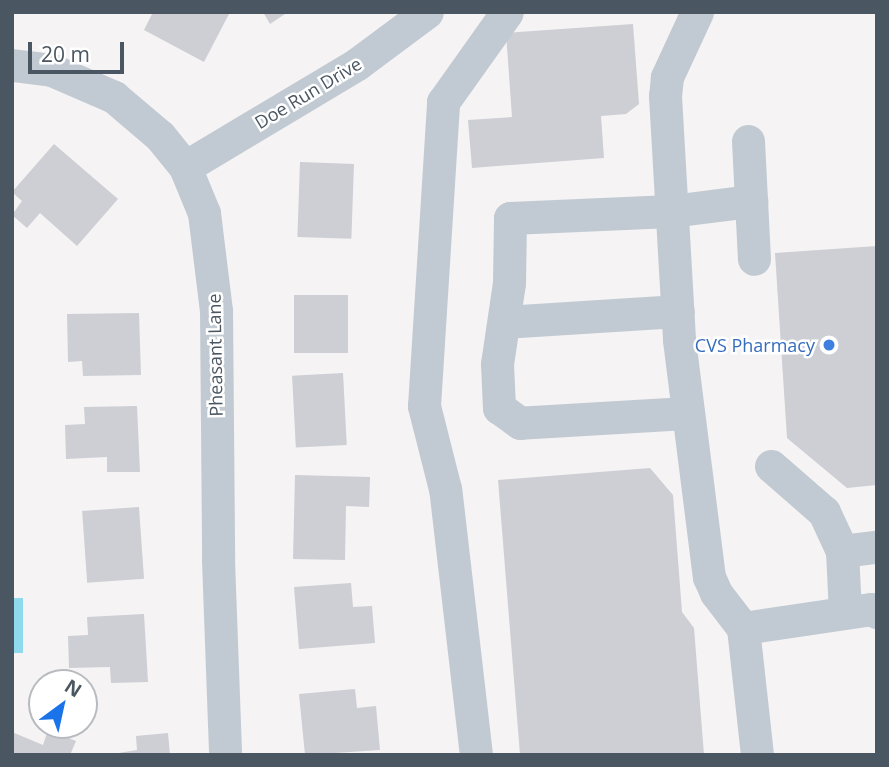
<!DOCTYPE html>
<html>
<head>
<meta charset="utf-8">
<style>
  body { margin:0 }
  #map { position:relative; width:889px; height:767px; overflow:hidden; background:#f5f3f3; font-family:"Open Sans",sans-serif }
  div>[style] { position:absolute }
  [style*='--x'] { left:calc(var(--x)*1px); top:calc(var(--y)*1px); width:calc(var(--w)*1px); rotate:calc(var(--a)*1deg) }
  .water>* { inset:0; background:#90daee; transform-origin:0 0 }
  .building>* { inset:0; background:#cdcfd5; transform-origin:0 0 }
  .minor>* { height:33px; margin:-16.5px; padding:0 16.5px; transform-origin:16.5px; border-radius:16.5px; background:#c1cad2 }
  .dots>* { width:19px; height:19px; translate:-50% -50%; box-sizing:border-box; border:4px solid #fff; border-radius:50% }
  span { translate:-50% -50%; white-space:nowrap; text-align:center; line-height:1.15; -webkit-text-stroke:5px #fff; paint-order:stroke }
  .street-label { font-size:18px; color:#4a5661 }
  .shop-label { font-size:18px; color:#366cbe }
  .right { translate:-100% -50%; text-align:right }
  .frame { position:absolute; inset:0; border:14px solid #4a5661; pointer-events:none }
  .north { position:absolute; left:28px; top:669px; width:70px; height:70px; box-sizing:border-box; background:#fff; border:2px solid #b7bbc0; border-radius:50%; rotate:33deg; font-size:19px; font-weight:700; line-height:28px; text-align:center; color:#4a5661 }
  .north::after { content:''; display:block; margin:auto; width:24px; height:32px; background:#1a73e8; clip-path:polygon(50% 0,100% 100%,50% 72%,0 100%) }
  .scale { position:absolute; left:28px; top:42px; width:96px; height:32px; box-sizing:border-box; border:4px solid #4a5661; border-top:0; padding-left:9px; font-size:21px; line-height:24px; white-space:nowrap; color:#4a5661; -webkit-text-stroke:5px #fff; paint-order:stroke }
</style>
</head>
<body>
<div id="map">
  <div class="water">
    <i style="left:12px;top:598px;width:11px;height:55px"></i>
  </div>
  <div class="building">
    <i style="clip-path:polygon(153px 12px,230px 12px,204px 62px,144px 30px)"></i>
    <i style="clip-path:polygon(263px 12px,288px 12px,270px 24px)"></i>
    <i style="clip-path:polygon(633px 24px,639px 104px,626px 114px,601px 116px,604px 158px,472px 168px,468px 120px,512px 117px,506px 33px)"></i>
    <i style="clip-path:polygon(54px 144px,118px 199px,77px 246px,40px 213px,27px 228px,12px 215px,22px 201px,12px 192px)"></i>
    <i style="left:300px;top:162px;width:54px;height:75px;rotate:2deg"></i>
    <i style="clip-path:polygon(877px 246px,877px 485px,847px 488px,787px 438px,775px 253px)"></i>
    <i style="left:294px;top:295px;width:54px;height:58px"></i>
    <i style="clip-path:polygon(139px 313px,141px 375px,83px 376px,82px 361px,68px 362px,67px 314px)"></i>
    <i style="left:343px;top:373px;width:72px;height:51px;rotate:87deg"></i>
    <i style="clip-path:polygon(137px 406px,140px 472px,107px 472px,107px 457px,66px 459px,65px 425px,85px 424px,84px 407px)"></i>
    <i style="clip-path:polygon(650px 468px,673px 495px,682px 612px,694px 628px,704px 755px,520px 755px,498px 480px)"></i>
    <i style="clip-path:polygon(295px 475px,370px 477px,369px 507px,346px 506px,345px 560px,293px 559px)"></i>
    <i style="left:139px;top:507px;width:72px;height:57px;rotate:86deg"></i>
    <i style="clip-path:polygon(351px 583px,353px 607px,372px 606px,375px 643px,299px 649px,294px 587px)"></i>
    <i style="clip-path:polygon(144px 614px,148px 682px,111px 683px,110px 667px,69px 668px,68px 636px,88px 635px,87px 617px)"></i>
    <i style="clip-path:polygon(355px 689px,357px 708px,376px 706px,380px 750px,305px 755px,299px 694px)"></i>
    <i style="clip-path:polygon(48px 730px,76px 741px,70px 755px,12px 755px,12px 732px,43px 745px)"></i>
    <i style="clip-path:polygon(168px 733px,170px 755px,106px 755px,137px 750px,136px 736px)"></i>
  </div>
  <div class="minor">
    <i style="--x:697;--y:12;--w:72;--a:114.8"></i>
    <i style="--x:667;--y:77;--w:19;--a:96"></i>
    <i style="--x:665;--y:96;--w:244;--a:86.7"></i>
    <i style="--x:679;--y:340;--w:239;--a:82.8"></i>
    <i style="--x:709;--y:577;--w:17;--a:66"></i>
    <i style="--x:716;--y:593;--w:44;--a:52.4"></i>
    <i style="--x:743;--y:628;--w:128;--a:83.7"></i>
    <i style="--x:12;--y:65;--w:40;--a:7.1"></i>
    <i style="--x:52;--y:70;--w:68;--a:23.5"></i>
    <i style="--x:114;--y:97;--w:60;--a:40.3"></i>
    <i style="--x:160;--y:136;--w:40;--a:51"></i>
    <i style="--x:185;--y:167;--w:50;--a:67.6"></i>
    <i style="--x:204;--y:213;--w:99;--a:83"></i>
    <i style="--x:216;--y:311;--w:249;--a:89.5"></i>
    <i style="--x:218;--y:560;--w:195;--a:87.9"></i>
    <i style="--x:748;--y:141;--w:118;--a:87.1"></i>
    <i style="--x:185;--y:167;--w:200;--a:-30.9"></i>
    <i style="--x:357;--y:64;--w:87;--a:-36.6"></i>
    <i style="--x:504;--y:322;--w:174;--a:-3.6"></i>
    <i style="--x:686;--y:413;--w:166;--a:176.6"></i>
    <i style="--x:520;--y:423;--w:26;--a:-144"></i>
    <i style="--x:499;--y:408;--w:44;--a:-92.6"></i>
    <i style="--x:497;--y:364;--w:82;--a:-81.6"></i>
    <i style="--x:509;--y:283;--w:65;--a:-89.1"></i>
    <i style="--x:510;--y:218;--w:161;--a:-2.5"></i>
    <i style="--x:671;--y:211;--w:81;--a:-7.1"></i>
    <i style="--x:771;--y:466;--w:70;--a:41"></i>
    <i style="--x:824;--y:512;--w:43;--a:65.2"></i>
    <i style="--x:842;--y:551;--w:61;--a:87.2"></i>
    <i style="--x:842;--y:551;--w:35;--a:-7"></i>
    <i style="--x:743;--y:628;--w:129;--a:-8.4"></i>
    <i style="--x:871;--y:609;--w:7;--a:27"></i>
    <i style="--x:476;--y:755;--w:268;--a:-96.6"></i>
    <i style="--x:445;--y:489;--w:86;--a:-104.2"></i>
    <i style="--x:424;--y:406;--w:305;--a:-86.4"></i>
    <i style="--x:443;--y:102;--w:110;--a:-54.6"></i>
  </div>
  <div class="dots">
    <i style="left:829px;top:345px;background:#3f7fe0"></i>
  </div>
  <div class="street-label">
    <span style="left:308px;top:93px;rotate:-31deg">Doe Run Drive</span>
    <span style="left:215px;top:355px;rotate:-91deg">Pheasant Lane</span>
  </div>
  <div class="shop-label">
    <span class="right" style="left:815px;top:345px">CVS Pharmacy</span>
  </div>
  <div class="frame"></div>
  <div class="north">N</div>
  <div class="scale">20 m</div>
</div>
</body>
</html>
